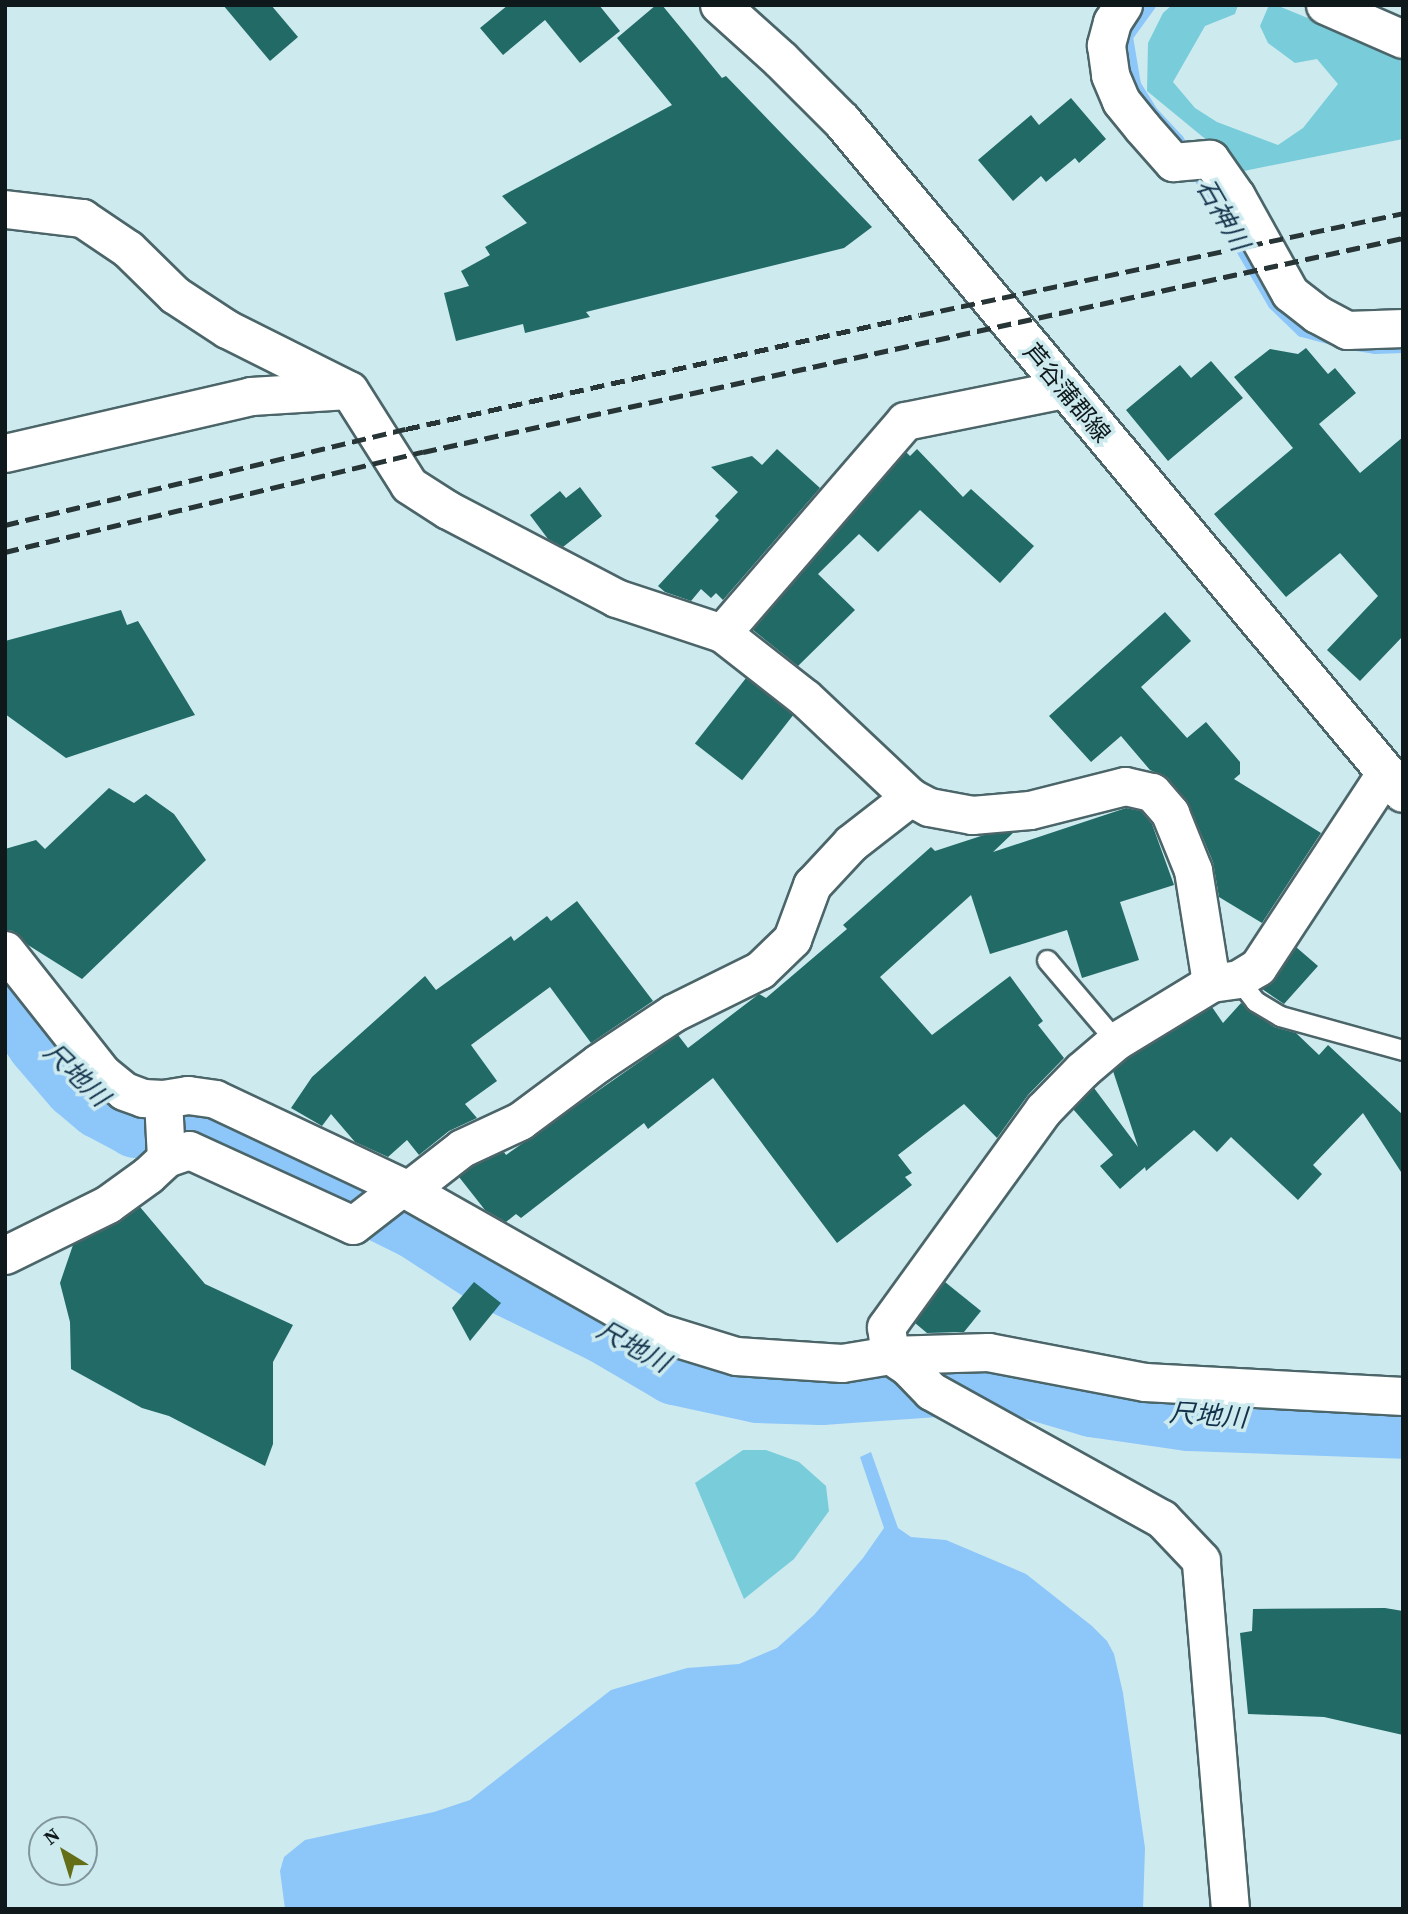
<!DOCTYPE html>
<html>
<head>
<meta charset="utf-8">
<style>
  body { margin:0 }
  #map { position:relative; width:1408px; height:1914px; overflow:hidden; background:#cdeaef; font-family:"Source Serif 4","Noto Sans JP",serif }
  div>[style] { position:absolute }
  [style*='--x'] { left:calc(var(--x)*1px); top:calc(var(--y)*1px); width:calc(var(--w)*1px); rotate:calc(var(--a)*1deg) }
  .green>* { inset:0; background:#79ccd9 }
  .water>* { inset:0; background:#8dc6f9 }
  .stream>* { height:12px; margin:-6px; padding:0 6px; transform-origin:6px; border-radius:6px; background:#8dc6f9 }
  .river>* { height:68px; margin:-34px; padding:0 34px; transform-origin:34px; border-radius:34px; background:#8dc6f9 }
  .building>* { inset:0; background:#226a66; transform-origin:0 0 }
  .roads { filter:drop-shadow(2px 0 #4b6569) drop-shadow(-2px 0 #4b6569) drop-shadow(0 2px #4b6569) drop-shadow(0 -2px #4b6569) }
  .lane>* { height:19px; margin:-9.5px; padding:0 9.5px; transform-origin:9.5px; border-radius:9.5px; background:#fff }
  .street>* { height:37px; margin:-18.5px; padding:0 18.5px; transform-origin:18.5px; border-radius:18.5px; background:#fff }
  .secondary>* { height:38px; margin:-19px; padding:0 19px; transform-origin:19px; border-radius:19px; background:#fff }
  .rail>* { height:5px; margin-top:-2.5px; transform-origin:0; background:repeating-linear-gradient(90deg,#283537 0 14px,transparent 0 21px) }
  span { translate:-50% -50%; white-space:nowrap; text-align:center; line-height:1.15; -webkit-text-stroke:7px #cdeaef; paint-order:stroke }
  .street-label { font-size:24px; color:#0f191b }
  .water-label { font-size:26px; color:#12314a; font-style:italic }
  .frame { position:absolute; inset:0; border:7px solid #0f191b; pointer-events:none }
  .north { position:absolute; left:28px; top:1816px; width:70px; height:70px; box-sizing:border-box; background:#cdeaef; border:2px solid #81969a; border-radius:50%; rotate:322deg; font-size:19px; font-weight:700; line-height:28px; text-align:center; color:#0f191b }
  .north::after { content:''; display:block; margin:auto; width:24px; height:32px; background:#636e16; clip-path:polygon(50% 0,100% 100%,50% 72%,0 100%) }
</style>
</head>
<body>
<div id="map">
  <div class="green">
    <i style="clip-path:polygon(1172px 5px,1238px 5px,1235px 14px,1205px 26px,1173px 82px,1195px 108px,1217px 122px,1278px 145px,1303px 128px,1338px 84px,1317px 59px,1295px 63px,1268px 43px,1260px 26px,1269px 5px,1276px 5px,1403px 57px,1403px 139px,1239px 172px,1209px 142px,1147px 91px,1148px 43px,1163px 13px)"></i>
    <i style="clip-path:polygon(743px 1450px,766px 1450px,799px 1462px,826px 1486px,829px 1511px,794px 1559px,744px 1599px,695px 1483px)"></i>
  </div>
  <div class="water">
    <i style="clip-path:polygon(871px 1452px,898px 1528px,911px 1537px,946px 1540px,1026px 1574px,1092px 1626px,1107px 1641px,1114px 1654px,1123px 1693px,1145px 1848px,1143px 1909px,285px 1909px,280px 1871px,284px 1857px,305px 1840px,434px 1812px,470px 1800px,611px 1690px,687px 1668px,739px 1664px,777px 1648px,814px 1615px,863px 1558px,884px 1528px,860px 1457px)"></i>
  </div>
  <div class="stream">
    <i style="--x:1150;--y:5;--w:39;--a:126"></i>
    <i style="--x:1127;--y:37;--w:49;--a:80.5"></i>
    <i style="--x:1135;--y:85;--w:31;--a:58"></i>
    <i style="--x:1151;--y:111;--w:40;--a:47"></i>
    <i style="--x:1178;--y:140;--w:190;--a:59.7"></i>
    <i style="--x:1274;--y:304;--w:39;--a:44"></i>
    <i style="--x:1302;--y:331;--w:31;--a:15"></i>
    <i style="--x:1357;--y:345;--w:18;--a:9"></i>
    <i style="--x:1375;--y:348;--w:28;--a:-2"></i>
  </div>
  <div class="river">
    <i style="--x:5;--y:991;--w:63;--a:55.3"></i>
    <i style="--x:41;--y:1043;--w:55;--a:49.4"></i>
    <i style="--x:77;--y:1085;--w:31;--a:40"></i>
    <i style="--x:101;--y:1105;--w:40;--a:28"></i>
    <i style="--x:136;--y:1124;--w:46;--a:-1.2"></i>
    <i style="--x:182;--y:1123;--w:38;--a:12"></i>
    <i style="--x:219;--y:1131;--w:47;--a:22.7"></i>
    <i style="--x:262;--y:1149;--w:172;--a:26.3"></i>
    <i style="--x:416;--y:1225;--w:95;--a:33"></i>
    <i style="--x:496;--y:1277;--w:121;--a:25.9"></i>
    <i style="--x:605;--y:1330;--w:81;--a:30.4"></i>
    <i style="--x:675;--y:1371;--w:85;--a:12.2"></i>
    <i style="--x:758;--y:1389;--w:63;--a:1.8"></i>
    <i style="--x:821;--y:1391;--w:186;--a:-4"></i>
    <i style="--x:1007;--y:1378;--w:89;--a:16.4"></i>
    <i style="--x:1092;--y:1403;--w:98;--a:8.2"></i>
    <i style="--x:1189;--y:1417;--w:214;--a:2.1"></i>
  </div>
  <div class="building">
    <i style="clip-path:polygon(223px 5px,271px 5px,298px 37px,270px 61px)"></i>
    <i style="clip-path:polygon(508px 5px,599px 5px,620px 31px,580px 63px,545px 20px,503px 55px,480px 28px)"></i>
    <i style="clip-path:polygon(656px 5px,662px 5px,722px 78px,726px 76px,872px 227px,844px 248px,586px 312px,590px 317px,525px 333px,523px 324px,456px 341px,444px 293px,469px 286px,461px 271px,490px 255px,485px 247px,527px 223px,502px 196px,672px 105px,617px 38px)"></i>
    <i style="clip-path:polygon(1071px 98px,1106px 139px,1079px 163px,1075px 158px,1046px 182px,1041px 176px,1013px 201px,978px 160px,1031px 115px,1039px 125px)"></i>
    <i style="clip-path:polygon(1306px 348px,1328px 374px,1335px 368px,1356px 393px,1319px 424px,1360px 473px,1403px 437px,1403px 636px,1360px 681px,1327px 650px,1378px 596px,1340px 553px,1286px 597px,1214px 514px,1293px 448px,1234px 377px,1270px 349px,1298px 354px)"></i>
    <i style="clip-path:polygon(1211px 361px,1243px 398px,1168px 461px,1126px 410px,1180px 365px,1191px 378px)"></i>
    <i style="clip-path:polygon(777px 449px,820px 488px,723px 600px,716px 593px,711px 598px,701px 589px,691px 601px,665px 592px,658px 586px,719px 520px,715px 516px,738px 492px,711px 467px,752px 456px,762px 465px)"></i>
    <i style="clip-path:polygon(917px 449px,963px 497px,971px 489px,1034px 546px,1000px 583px,920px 510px,878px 552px,859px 534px,818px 574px,855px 610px,798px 666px,753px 630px,906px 452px,910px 456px)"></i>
    <i style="clip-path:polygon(580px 487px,602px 516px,563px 547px,548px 539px,530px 515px,560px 491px,566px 498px)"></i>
    <i style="clip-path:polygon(121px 610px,127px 625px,138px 621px,195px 715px,66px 758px,5px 714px,5px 641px)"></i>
    <i style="clip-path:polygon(1165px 612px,1191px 641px,1141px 687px,1187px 738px,1206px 722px,1240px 762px,1240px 774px,1234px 779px,1321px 833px,1262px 923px,1219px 897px,1213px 862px,1189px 805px,1168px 778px,1150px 770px,1121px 736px,1091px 762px,1049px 716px)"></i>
    <i style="left:746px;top:678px;width:60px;height:83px;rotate:38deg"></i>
    <i style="clip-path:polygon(109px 788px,134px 803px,146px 794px,174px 814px,206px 860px,82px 979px,28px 945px,13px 931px,5px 930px,5px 849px,36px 840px,45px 849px)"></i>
    <i style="clip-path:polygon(1126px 808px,1141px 811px,1152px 824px,1174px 885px,1120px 902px,1139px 960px,1082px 978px,1067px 930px,990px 954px,971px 895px,880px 977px,932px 1035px,1010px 976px,1043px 1021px,1038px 1025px,1064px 1058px,1028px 1095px,997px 1138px,964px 1104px,898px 1155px,912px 1173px,905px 1177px,912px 1185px,837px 1243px,713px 1078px,648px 1129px,644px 1123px,521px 1218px,516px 1214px,506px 1222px,485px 1210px,459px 1177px,473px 1166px,504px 1152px,506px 1155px,678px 1035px,688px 1048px,759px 994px,766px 998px,847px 929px,843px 925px,931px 847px,935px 851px,984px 835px,1014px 832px,993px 852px)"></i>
    <i style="clip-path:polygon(577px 901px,653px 1001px,591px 1043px,550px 987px,471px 1045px,497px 1081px,465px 1104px,477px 1118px,449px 1131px,419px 1155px,407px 1140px,388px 1157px,355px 1142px,331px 1114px,322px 1126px,291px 1108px,312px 1077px,425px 976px,436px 990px,511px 936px,514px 941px,547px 916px,551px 921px)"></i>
    <i style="clip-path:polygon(1296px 947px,1318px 966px,1284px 1004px,1262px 989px,1275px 979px)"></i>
    <i style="clip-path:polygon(1241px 1003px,1274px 1027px,1296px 1033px,1319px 1055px,1328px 1045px,1403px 1115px,1403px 1175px,1363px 1113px,1313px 1165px,1322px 1174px,1298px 1200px,1231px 1137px,1217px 1152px,1194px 1130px,1146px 1171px,1145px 1167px,1120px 1189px,1100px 1166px,1113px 1155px,1073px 1109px,1094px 1088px,1138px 1147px,1113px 1071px,1128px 1058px,1212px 1007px,1223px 1023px)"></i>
    <i style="clip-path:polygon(140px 1207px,205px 1284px,293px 1325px,273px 1362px,273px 1444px,265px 1466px,169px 1416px,142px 1408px,71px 1369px,70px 1322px,60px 1283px,73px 1245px,118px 1223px)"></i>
    <i style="clip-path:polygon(474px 1282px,501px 1303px,470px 1341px,452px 1308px)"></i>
    <i style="clip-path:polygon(945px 1282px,981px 1311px,964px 1332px,927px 1333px,915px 1323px)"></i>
    <i style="clip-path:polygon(1385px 1608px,1403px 1611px,1403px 1735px,1324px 1717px,1248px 1714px,1240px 1633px,1252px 1631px,1253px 1609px)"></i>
  </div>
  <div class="roads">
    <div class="lane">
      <i style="--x:1047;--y:960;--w:106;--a:49.6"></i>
      <i style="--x:1238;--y:979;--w:28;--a:52"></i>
      <i style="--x:1255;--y:1001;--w:29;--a:31"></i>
      <i style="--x:1280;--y:1016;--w:128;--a:15.5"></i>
    </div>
    <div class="street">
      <i style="--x:1123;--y:5;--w:20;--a:123"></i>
      <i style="--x:1112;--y:22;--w:24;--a:105"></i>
      <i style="--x:1106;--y:45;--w:30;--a:82"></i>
      <i style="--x:1110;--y:75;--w:28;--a:67"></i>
      <i style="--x:1121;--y:101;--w:33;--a:51"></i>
      <i style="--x:1142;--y:127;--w:47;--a:48.5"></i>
      <i style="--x:1173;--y:162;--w:37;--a:-5"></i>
      <i style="--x:1210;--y:159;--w:45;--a:54.9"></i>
      <i style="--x:1236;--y:196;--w:111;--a:60.9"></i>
      <i style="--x:1290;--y:293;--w:34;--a:38"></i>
      <i style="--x:1317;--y:314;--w:34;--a:28"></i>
      <i style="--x:1347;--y:330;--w:56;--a:-2"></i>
      <i style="--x:1325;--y:5;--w:85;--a:23.6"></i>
      <i style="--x:5;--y:209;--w:78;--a:6.7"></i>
      <i style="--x:82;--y:218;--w:55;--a:34"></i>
      <i style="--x:128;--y:249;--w:66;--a:44.4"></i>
      <i style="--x:175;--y:295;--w:62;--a:33.2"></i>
      <i style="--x:227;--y:329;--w:136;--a:26.6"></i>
      <i style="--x:349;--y:390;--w:112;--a:57.7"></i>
      <i style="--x:409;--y:485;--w:46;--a:32.7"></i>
      <i style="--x:448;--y:510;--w:190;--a:27.6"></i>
      <i style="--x:616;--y:598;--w:112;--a:18.3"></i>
      <i style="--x:722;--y:633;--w:105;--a:38.1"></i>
      <i style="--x:805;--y:698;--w:144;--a:43.3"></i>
      <i style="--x:910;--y:797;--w:21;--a:28"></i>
      <i style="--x:929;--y:807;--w:44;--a:10.5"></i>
      <i style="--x:972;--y:815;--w:58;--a:-4.9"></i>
      <i style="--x:1030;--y:810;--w:98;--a:-14.2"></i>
      <i style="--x:1125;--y:786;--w:28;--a:13"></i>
      <i style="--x:1152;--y:792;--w:28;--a:49"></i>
      <i style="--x:1170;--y:813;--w:61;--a:68"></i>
      <i style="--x:1193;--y:870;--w:114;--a:80.9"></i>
      <i style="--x:5;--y:453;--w:253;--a:-13"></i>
      <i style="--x:251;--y:396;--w:97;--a:-3.5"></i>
      <i style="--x:722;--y:633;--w:280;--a:-49.2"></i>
      <i style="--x:905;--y:421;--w:162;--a:-11.4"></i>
      <i style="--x:5;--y:950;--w:157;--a:51.7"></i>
      <i style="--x:102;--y:1073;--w:28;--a:39"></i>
      <i style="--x:124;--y:1091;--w:20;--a:20"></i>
      <i style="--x:143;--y:1098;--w:20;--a:3"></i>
      <i style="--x:166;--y:1158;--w:24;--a:-19"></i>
      <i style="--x:189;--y:1150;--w:180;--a:24.6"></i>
      <i style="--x:353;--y:1225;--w:62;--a:-37.8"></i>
      <i style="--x:408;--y:1190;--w:68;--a:-37.9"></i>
      <i style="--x:462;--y:1148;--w:64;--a:-25"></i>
      <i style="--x:520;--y:1121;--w:97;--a:-36.6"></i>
      <i style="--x:598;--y:1063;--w:90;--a:-33.7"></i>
      <i style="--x:673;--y:1013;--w:97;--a:-26.3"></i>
      <i style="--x:760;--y:970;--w:45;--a:-44.1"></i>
      <i style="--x:792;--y:939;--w:58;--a:-69.7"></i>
      <i style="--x:812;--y:885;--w:57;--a:-47.1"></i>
      <i style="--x:851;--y:843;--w:75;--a:-37.9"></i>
      <i style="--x:5;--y:1255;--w:115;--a:-26.3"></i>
      <i style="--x:108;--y:1204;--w:49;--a:-35.9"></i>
      <i style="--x:148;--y:1175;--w:25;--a:-43"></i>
      <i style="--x:166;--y:1158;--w:59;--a:-92.9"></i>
      <i style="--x:163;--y:1099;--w:25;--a:-9"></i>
      <i style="--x:188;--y:1095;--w:27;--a:8"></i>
      <i style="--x:215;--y:1099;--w:207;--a:25.2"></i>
      <i style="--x:402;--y:1187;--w:294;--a:29.5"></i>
      <i style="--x:658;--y:1332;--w:82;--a:17.1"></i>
      <i style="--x:736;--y:1356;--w:106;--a:3.8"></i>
      <i style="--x:842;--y:1363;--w:49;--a:-9.5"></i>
      <i style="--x:890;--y:1355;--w:98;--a:-1.8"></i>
      <i style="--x:988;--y:1352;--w:160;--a:10.8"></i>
      <i style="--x:1145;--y:1382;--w:258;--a:3.1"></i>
      <i style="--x:1230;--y:1909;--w:350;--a:-94.8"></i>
      <i style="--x:1201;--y:1560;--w:57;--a:-133.6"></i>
      <i style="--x:1162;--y:1519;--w:264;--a:-151"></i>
      <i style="--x:931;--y:1391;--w:33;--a:-134"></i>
      <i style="--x:908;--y:1367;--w:22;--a:-146"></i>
      <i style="--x:890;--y:1355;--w:28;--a:-98"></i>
      <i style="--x:886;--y:1327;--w:268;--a:-54.1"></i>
      <i style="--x:1043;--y:1110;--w:56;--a:-45.7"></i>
      <i style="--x:1082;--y:1070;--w:45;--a:-40.5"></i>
      <i style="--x:1116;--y:1041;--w:111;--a:-31.4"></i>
      <i style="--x:1211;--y:983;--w:27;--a:-8"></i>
      <i style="--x:1238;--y:979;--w:23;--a:-31"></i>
      <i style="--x:1258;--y:967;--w:231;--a:-56.7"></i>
    </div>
    <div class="secondary">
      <i style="--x:720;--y:5;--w:82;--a:42"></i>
      <i style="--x:781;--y:60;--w:86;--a:45"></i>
      <i style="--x:842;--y:121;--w:875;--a:50.14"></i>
    </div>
  </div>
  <div class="rail">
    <i style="--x:5;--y:525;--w:412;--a:-13.5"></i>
    <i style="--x:406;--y:429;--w:526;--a:-12.51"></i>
    <i style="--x:920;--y:315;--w:494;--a:-11.9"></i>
    <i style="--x:5;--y:552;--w:430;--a:-13.5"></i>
    <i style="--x:423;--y:452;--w:1003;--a:-12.32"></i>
  </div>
  <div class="street-label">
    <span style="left:1067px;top:393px;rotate:50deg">芦谷蒲郡線</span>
  </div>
  <div class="water-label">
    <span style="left:1222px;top:215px;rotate:60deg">石神川</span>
    <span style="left:76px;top:1075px;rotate:44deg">尺地川</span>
    <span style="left:633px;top:1347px;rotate:29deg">尺地川</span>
    <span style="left:1208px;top:1416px;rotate:4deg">尺地川</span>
  </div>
  <div class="frame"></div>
  <div class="north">N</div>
</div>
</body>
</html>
